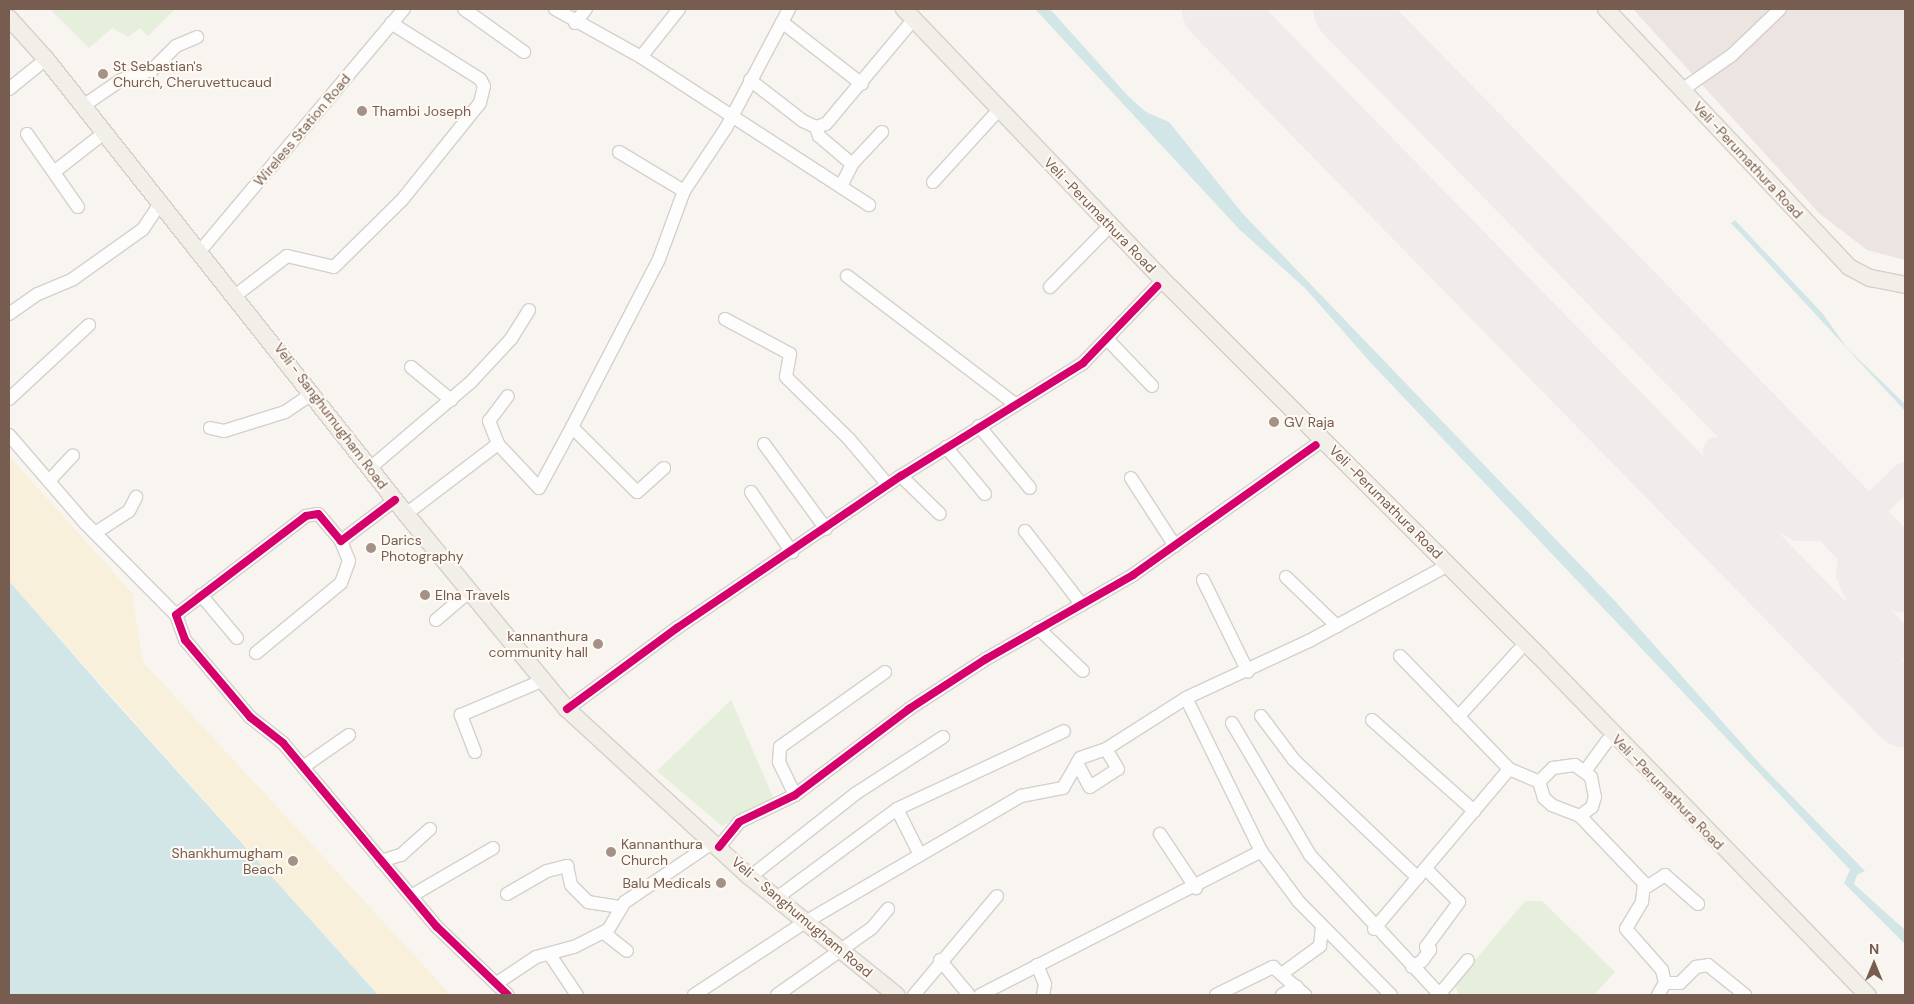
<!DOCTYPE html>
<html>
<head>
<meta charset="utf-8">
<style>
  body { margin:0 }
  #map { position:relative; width:1914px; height:1004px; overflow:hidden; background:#f8f4f0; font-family:"DM Sans",sans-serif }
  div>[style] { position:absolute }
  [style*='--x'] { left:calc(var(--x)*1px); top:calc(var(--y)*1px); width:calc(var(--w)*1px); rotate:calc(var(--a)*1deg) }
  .industrial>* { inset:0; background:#ebe4e0 }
  .green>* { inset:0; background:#e6eedc }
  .sand>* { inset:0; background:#f8f0db }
  .water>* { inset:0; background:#d2e6e8 }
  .taxiway>* { height:28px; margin:-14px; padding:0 14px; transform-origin:14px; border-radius:14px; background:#efeceb }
  .runway>* { height:70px; margin:-35px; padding:0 35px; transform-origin:35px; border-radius:35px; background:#efeceb }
  .roads { filter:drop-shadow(1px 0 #d5d0cb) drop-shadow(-1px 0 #d5d0cb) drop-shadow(0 1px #d5d0cb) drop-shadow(0 -1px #d5d0cb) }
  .minor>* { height:12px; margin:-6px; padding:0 6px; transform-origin:6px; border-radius:6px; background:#fefdfd }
  .major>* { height:16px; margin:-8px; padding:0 8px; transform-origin:8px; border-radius:8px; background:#f2eee8 }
  .cycleway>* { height:8px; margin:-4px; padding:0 4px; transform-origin:4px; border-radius:4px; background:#d6006c }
  .dots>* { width:14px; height:14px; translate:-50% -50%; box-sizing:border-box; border:2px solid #fef9f3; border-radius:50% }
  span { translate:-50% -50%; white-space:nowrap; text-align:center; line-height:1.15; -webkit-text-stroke:4px #fef9f3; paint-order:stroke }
  .poi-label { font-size:14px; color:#765d50 }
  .left { translate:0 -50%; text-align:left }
  .right { translate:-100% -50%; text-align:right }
  .street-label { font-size:14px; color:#765d50 }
  .frame { position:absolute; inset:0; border:10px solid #765d50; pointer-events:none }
  .north { position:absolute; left:1849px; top:939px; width:50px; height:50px; -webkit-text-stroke:4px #fef9f3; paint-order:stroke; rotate:0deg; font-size:14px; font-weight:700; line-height:20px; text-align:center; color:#765d50 }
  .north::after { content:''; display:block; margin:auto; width:18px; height:22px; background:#765d50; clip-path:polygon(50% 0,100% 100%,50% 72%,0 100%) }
</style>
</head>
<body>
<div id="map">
  <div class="industrial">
    <i style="clip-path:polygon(1633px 9px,1905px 9px,1905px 260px,1867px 250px,1819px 213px)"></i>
  </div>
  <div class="green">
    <i style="clip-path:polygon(50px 9px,175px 9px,148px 36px,140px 28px,128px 37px,112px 28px,89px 48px)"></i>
    <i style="clip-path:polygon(731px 700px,773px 797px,722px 826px,657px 771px)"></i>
    <i style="clip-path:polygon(1525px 901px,1542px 901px,1615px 972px,1594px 995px,1458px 995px,1455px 984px)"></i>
  </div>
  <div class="sand">
    <i style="clip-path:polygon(9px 456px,132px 593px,143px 662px,451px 995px,378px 995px,9px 581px)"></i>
  </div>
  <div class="water">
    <i style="clip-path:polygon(1035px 9px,1050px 9px,1128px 96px,1146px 112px,1169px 122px,1243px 214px,1615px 601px,1759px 763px,1865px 871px,1857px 875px,1854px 884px,1905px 930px,1905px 944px,1844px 883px,1850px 870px,1785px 800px,1371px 363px,1305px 288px,1240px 230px)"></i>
    <i style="clip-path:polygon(1735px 220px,1823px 314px,1847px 348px,1905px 404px,1905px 411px,1731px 223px)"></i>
    <i style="clip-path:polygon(9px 581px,106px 692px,378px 995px,9px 995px)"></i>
  </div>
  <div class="taxiway">
    <i style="--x:1717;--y:451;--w:93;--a:45.9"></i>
    <i style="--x:1782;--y:518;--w:18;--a:29"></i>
    <i style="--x:1798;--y:527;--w:38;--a:0"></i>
    <i style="--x:1836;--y:527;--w:41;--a:-27.8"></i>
    <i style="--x:1872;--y:508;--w:30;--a:124"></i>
    <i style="--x:1855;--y:533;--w:41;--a:97"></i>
    <i style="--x:1850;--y:574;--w:26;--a:67"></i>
    <i style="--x:1860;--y:598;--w:65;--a:46.2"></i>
    <i style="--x:1872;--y:508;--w:46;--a:-44.1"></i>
  </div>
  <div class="runway">
    <i style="--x:1217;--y:9;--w:984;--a:45.62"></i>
    <i style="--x:1348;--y:9;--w:796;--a:45.61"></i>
  </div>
  <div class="roads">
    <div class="minor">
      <i style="--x:464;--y:9;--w:74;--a:35.6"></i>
      <i style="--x:555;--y:9;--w:98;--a:29.2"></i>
      <i style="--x:641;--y:57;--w:272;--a:33"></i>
      <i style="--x:782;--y:22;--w:101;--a:37.8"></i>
      <i style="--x:575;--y:23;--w:18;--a:-52"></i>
      <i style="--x:641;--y:57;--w:61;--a:-51.6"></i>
      <i style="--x:750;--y:80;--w:67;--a:37.7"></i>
      <i style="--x:803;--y:121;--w:14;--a:25"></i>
      <i style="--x:816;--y:127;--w:10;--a:-17"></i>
      <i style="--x:826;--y:124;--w:128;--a:-50.1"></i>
      <i style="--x:1689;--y:85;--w:52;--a:-34.9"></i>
      <i style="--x:1732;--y:55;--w:66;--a:-43.8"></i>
      <i style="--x:9;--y:89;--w:48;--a:-39"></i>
      <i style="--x:83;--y:106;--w:46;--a:-34.4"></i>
      <i style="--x:121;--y:80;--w:33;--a:-18"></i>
      <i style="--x:152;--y:70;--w:34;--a:-45"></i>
      <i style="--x:176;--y:46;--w:23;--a:-23"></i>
      <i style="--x:816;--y:127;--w:9;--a:72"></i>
      <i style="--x:819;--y:136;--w:43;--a:40.3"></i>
      <i style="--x:27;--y:134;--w:89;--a:55.1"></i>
      <i style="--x:619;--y:152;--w:76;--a:31"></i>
      <i style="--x:54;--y:172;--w:63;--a:-38"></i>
      <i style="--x:933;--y:182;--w:89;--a:-47.7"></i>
      <i style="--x:841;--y:186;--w:25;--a:-63"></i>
      <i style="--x:852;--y:164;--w:44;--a:-46.8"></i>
      <i style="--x:200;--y:251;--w:317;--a:-49.9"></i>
      <i style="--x:847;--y:276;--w:211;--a:37.3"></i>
      <i style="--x:1050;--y:287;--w:77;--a:-45.5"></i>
      <i style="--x:236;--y:295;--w:64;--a:-37.4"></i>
      <i style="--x:287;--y:256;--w:48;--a:13.2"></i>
      <i style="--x:334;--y:267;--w:95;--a:-44.6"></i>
      <i style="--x:402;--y:200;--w:124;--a:-51.2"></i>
      <i style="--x:480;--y:103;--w:17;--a:-77"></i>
      <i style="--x:484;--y:86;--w:8;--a:-120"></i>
      <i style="--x:480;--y:79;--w:105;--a:-147.8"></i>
      <i style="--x:9;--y:314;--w:35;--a:-35"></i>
      <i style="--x:38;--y:294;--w:38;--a:-23"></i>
      <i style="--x:73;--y:279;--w:86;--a:-35.5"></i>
      <i style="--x:143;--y:229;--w:32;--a:-56"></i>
      <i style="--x:725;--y:319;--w:74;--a:28.3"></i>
      <i style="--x:790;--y:354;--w:23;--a:100"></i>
      <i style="--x:786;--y:377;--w:88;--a:44.5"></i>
      <i style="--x:849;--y:439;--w:60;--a:49.7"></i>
      <i style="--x:1107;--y:339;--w:65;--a:46.2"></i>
      <i style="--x:411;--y:367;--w:52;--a:39.5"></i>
      <i style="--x:9;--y:399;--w:109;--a:-42.8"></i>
      <i style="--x:979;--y:426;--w:80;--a:50.6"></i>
      <i style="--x:210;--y:428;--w:14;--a:12"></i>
      <i style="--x:224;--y:431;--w:64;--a:-17.3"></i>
      <i style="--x:285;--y:412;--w:34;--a:-34"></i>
      <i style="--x:9;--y:435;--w:116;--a:49.2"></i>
      <i style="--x:85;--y:523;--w:129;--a:45.3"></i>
      <i style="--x:498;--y:444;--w:25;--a:-111"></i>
      <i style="--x:489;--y:421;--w:31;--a:-53"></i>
      <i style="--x:764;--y:444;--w:105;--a:53.9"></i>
      <i style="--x:946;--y:447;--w:61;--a:50.3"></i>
      <i style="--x:370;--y:468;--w:133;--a:-40.4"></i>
      <i style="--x:471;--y:382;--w:59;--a:-47.1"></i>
      <i style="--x:511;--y:339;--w:34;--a:-58"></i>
      <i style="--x:664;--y:468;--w:36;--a:138"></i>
      <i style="--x:637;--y:492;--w:92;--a:-135"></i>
      <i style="--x:572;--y:427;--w:189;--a:-62.6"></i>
      <i style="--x:659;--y:259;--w:72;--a:-69.8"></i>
      <i style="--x:684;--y:191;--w:76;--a:-56.3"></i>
      <i style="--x:726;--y:128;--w:135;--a:-62.1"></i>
      <i style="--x:901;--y:476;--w:54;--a:44.3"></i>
      <i style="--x:1131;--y:478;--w:81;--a:57.1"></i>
      <i style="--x:49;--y:481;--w:35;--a:-47"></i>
      <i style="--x:751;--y:492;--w:73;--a:55.7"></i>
      <i style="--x:395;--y:500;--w:68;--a:142.8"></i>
      <i style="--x:341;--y:541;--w:35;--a:-130"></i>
      <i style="--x:318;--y:514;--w:12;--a:171"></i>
      <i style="--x:306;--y:516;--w:163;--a:142.7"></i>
      <i style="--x:176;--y:615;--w:27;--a:70"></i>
      <i style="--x:185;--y:640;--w:101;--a:49.8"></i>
      <i style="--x:250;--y:717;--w:42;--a:38.2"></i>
      <i style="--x:283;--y:743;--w:240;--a:50.1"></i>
      <i style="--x:437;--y:927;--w:98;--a:43.8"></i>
      <i style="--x:406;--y:514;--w:116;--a:-37.3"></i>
      <i style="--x:498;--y:444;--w:60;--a:47"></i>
      <i style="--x:539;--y:488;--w:69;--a:-61.6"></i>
      <i style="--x:1025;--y:531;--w:93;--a:52.4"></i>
      <i style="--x:95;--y:533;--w:40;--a:-32.9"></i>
      <i style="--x:129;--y:511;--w:16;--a:-63"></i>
      <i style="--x:1286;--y:577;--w:71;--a:43.9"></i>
      <i style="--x:1203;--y:580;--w:102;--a:63.9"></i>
      <i style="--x:201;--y:595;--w:56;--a:50.1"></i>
      <i style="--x:436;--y:620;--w:45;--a:-40.5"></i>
      <i style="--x:1038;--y:628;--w:62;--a:43.7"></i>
      <i style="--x:256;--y:653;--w:110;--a:-39.5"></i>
      <i style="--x:341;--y:583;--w:23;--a:-70"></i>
      <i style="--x:349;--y:561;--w:22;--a:-112"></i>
      <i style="--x:1400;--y:656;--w:157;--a:46"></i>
      <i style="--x:1509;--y:769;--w:33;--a:23"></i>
      <i style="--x:567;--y:709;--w:137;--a:-36.4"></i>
      <i style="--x:677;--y:628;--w:271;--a:-34.2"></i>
      <i style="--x:901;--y:476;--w:214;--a:-31.8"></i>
      <i style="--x:1083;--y:363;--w:107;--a:-46.1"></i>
      <i style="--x:1261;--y:716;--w:55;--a:53.1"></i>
      <i style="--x:1294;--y:760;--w:171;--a:43.6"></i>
      <i style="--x:1458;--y:717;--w:91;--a:-47.7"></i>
      <i style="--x:1372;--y:720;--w:137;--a:41.7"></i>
      <i style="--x:1232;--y:723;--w:153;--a:59.4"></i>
      <i style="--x:1310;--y:855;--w:191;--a:47.1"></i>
      <i style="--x:475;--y:752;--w:40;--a:-111"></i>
      <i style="--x:461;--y:715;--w:90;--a:-22.9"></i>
      <i style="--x:1077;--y:763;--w:27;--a:62"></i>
      <i style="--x:1090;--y:787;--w:33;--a:-33"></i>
      <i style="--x:1118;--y:769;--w:23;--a:-121"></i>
      <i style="--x:1575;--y:765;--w:20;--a:37"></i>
      <i style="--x:1591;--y:777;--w:20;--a:79"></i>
      <i style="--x:1595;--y:797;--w:10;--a:107"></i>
      <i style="--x:1592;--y:807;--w:15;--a:143"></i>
      <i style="--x:1580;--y:816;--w:30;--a:-159"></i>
      <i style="--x:1552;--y:805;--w:11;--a:-139"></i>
      <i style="--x:1544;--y:798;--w:17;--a:-107"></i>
      <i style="--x:1539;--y:782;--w:20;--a:-45"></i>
      <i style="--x:1553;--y:768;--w:22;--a:-8"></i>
      <i style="--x:303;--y:767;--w:56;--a:-34.8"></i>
      <i style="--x:1586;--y:770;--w:36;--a:-54"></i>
      <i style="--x:795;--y:795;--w:37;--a:-116"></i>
      <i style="--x:779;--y:762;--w:15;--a:-86"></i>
      <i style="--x:780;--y:747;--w:129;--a:-35.5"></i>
      <i style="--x:897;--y:809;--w:51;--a:63.4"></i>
      <i style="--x:1580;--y:816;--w:93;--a:46.3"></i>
      <i style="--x:1644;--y:883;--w:19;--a:96"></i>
      <i style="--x:1642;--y:902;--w:31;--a:121"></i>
      <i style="--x:1626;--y:929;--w:55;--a:48.7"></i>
      <i style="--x:1662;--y:970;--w:13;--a:77"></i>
      <i style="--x:1665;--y:983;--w:14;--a:120"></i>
      <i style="--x:1160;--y:834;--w:65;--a:56.3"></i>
      <i style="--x:719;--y:847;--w:32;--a:-51"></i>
      <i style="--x:739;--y:822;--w:62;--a:-25.7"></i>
      <i style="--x:795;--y:795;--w:143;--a:-37"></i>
      <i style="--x:909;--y:709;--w:92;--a:-33"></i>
      <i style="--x:986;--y:659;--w:169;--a:-29.7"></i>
      <i style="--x:1133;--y:575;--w:224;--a:-35.4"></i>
      <i style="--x:381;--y:861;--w:21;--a:-17"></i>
      <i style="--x:401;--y:855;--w:39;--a:-42"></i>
      <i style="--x:750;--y:877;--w:134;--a:-38.3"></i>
      <i style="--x:855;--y:794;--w:105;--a:-32.9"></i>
      <i style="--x:1645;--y:888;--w:24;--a:-33"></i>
      <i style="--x:1665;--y:875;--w:44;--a:41.3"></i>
      <i style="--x:507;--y:894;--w:46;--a:-29.9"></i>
      <i style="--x:547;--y:871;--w:21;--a:-14"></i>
      <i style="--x:567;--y:866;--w:19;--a:78"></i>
      <i style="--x:571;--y:885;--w:24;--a:45"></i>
      <i style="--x:588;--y:902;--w:33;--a:9"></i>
      <i style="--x:411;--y:896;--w:95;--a:-30.3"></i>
      <i style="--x:778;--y:897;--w:148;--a:-36.5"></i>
      <i style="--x:897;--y:809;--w:184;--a:-25"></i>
      <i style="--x:1374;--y:929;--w:209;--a:-49.8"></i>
      <i style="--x:604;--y:933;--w:29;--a:38"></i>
      <i style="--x:550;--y:955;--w:48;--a:56"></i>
      <i style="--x:940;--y:960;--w:45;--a:50.4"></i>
      <i style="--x:1037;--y:965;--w:21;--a:67"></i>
      <i style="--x:1045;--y:984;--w:11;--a:100"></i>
      <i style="--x:1412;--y:967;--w:12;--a:-31"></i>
      <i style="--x:1422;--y:961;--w:14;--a:-54"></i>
      <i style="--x:1430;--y:950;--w:5;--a:-143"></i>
      <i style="--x:1426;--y:947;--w:56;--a:-53.7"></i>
      <i style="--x:1459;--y:902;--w:47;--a:-135"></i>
      <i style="--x:1283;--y:973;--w:46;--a:-36.1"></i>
      <i style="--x:1320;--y:946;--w:19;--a:-84"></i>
      <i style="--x:497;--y:983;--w:47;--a:-33.7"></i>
      <i style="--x:536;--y:957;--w:39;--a:-15"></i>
      <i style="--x:574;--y:947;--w:38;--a:-27"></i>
      <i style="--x:608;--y:930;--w:33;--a:-59"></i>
      <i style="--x:625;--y:902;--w:105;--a:-34.1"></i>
      <i style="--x:1665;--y:983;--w:15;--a:0"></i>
      <i style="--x:1680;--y:983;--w:23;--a:-45"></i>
      <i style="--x:1696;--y:967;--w:12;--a:-9"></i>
      <i style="--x:1708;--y:965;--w:48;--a:39"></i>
      <i style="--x:694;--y:995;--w:129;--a:-33.3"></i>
      <i style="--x:802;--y:924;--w:254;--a:-30.3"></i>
      <i style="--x:1021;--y:796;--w:43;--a:-10.8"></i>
      <i style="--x:1063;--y:788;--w:34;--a:-60"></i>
      <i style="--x:1080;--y:758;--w:28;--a:-19"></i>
      <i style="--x:1106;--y:749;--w:95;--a:-32.5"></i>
      <i style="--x:777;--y:995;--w:116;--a:-35.2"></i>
      <i style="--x:872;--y:928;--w:25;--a:-50"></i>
      <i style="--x:914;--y:995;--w:129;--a:-50"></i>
      <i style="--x:980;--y:995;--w:316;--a:-27.1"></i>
      <i style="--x:1216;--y:995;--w:64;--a:-26.2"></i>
      <i style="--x:1273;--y:967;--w:43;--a:41.2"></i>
      <i style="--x:1282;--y:995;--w:17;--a:-31"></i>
      <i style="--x:1391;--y:995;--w:131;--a:-134.7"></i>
      <i style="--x:1299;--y:902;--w:64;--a:-126.7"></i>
      <i style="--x:1261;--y:851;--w:170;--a:-116.1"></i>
      <i style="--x:1186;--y:698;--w:136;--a:-24.9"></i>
      <i style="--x:1309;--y:641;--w:150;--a:-28.6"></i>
      <i style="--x:1439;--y:995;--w:45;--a:-50.4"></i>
    </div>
    <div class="major">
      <i style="--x:904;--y:9;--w:386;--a:46.3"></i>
      <i style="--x:1171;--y:288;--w:520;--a:45"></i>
      <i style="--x:1539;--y:656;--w:472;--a:45.9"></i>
      <i style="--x:1606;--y:9;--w:354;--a:46.7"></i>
      <i style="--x:1849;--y:267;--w:24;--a:28"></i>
      <i style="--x:1870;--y:278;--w:36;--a:11"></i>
      <i style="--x:9;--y:18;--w:55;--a:47.9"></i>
      <i style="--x:46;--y:59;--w:580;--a:51.65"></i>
      <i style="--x:406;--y:514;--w:253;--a:50.5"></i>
      <i style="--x:567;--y:709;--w:248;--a:42.6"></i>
      <i style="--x:750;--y:877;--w:188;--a:38.9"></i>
    </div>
  </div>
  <div class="cycleway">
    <i style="--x:395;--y:500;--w:68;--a:142.8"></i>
    <i style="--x:341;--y:541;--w:35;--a:-130"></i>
    <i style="--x:318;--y:514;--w:12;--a:171"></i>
    <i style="--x:306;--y:516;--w:163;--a:142.7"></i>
    <i style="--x:176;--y:615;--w:27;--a:70"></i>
    <i style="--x:185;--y:640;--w:101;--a:49.8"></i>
    <i style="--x:250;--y:717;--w:42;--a:38.2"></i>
    <i style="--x:283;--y:743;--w:240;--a:50.1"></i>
    <i style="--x:437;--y:927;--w:98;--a:43.8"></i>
    <i style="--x:567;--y:709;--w:137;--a:-36.4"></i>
    <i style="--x:677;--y:628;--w:271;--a:-34.2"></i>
    <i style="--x:901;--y:476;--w:214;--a:-31.8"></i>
    <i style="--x:1083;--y:363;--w:107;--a:-46.1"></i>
    <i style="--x:719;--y:847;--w:32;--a:-51"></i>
    <i style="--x:739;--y:822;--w:62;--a:-25.7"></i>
    <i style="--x:795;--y:795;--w:143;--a:-37"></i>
    <i style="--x:909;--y:709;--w:92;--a:-33"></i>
    <i style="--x:986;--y:659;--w:169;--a:-29.7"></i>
    <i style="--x:1133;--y:575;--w:224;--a:-35.4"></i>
  </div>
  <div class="dots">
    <i style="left:103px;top:74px;background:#a49288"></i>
    <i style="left:362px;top:111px;background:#a49288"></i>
    <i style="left:1274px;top:422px;background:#a49288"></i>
    <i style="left:371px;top:548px;background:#a49288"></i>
    <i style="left:425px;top:595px;background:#a49288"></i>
    <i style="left:598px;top:644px;background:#a49288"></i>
    <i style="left:611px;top:852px;background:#a49288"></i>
    <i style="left:293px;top:861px;background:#a49288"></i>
    <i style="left:721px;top:883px;background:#a49288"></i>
  </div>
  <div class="poi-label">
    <span class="left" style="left:113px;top:74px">St Sebastian's<br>Church, Cheruvettucaud</span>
    <span class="left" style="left:372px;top:111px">Thambi Joseph</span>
    <span class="left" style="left:1284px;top:422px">GV Raja</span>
    <span class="left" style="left:381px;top:548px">Darics<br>Photography</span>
    <span class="left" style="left:435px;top:595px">Elna Travels</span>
    <span class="right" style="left:588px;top:644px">kannanthura<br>community hall</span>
    <span class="left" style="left:621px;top:852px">Kannanthura<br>Church</span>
    <span class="right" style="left:283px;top:861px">Shankhumugham<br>Beach</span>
    <span class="right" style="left:711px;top:883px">Balu Medicals</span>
  </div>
  <div class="street-label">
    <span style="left:302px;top:130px;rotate:-50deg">Wireless Station Road</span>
    <span style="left:1748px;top:160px;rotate:47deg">Veli -Perumathura Road</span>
    <span style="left:1100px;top:215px;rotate:46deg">Veli -Perumathura Road</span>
    <span style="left:331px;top:416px;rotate:53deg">Veli - Sanghumugham Road</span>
    <span style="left:1386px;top:502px;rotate:45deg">Veli -Perumathura Road</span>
    <span style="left:1668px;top:792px;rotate:46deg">Veli -Perumathura Road</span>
    <span style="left:802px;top:917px;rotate:40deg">Veli - Sanghumugham Road</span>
  </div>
  <div class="frame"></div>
  <div class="north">N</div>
</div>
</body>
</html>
